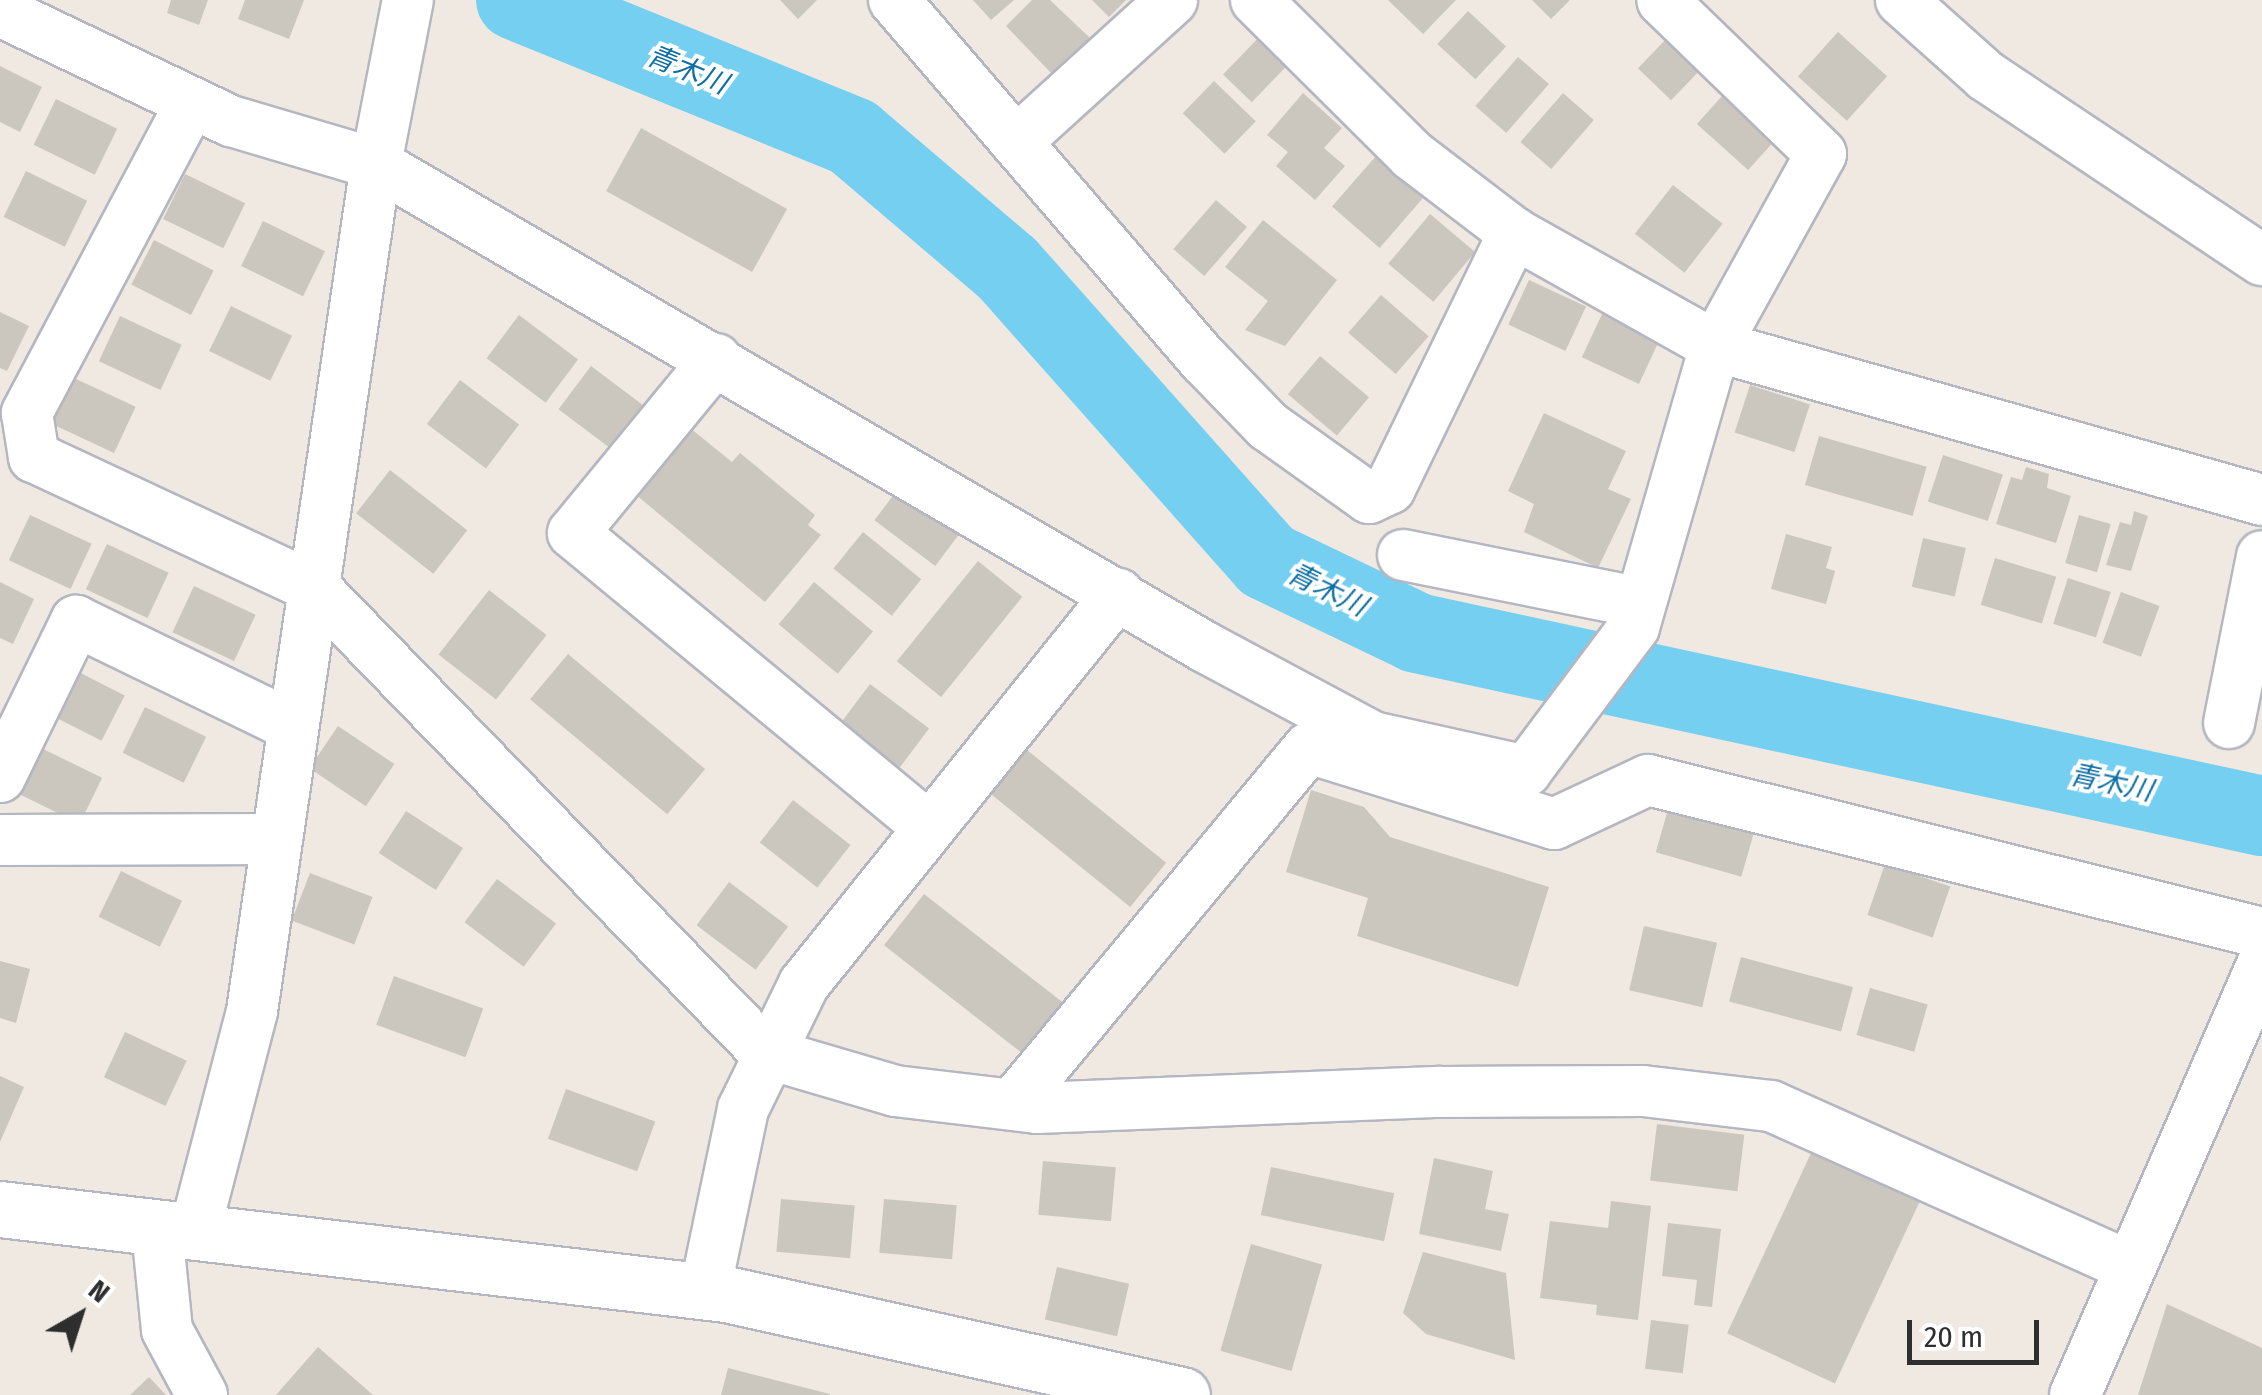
<!DOCTYPE html>
<html>
<head>
<meta charset="utf-8">
<style>
  body { margin:0 }
  #map { position:relative; width:2262px; height:1395px; overflow:hidden; background:#efe9e1; font-family:"Fira Sans Condensed","Noto Sans JP",sans-serif }
  div>[style] { position:absolute }
  [style*='--x'] { left:calc(var(--x)*1px); top:calc(var(--y)*1px); width:calc(var(--w)*1px); rotate:calc(var(--a)*1deg) }
  .river>* { height:80px; margin:-40px; padding:0 40px; transform-origin:40px; border-radius:40px; background:#75cff0 }
  .building>* { inset:0; background:#cbc7bf; transform-origin:0 0 }
  .roads { filter:drop-shadow(2px 0 #b4b7c1) drop-shadow(-2px 0 #b4b7c1) drop-shadow(0 2px #b4b7c1) drop-shadow(0 -2px #b4b7c1) }
  .minor>* { height:50px; margin:-25px; padding:0 25px; transform-origin:25px; border-radius:25px; background:#fff }
  .tertiary>* { height:55px; margin:-27.5px; padding:0 27.5px; transform-origin:27.5px; border-radius:27.5px; background:#fff }
  span { translate:-50% -50%; white-space:nowrap; text-align:center; line-height:1.15; -webkit-text-stroke:8px #fff; paint-order:stroke }
  .water-label { font-size:28px; color:#0d6fa3; font-style:italic }
  .north { position:absolute; left:30px; top:1265px; width:100px; height:100px; -webkit-text-stroke:8px #fff; paint-order:stroke; rotate:39deg; font-size:28px; font-weight:700; line-height:40px; text-align:center; color:#2e2e2e }
  .north::after { content:''; display:block; margin:auto; width:35px; height:45px; background:#2e2e2e; clip-path:polygon(50% 0,100% 100%,50% 72%,0 100%) }
  .scale { position:absolute; left:1907px; top:1320px; width:132px; height:45px; box-sizing:border-box; border:5px solid #2e2e2e; border-top:0; padding-left:12px; font-size:30px; line-height:35px; white-space:nowrap; color:#2e2e2e; -webkit-text-stroke:8px #fff; paint-order:stroke }
</style>
</head>
<body>
<div id="map">
  <div class="river">
    <i style="--x:516;--y:0;--w:364;--a:22.1"></i>
    <i style="--x:853;--y:137;--w:202;--a:40.4"></i>
    <i style="--x:1007;--y:268;--w:392;--a:48.4"></i>
    <i style="--x:1267;--y:561;--w:166;--a:25.6"></i>
    <i style="--x:1417;--y:633;--w:865;--a:12.22"></i>
  </div>
  <div class="building">
    <i style="clip-path:polygon(171px 0,208px 0,199px 25px,167px 13px)"></i>
    <i style="clip-path:polygon(245px 0,304px 0,289px 39px,238px 19px)"></i>
    <i style="clip-path:polygon(780px 0,817px 0,798px 19px)"></i>
    <i style="clip-path:polygon(973px 0,1014px 0,991px 20px)"></i>
    <i style="clip-path:polygon(1032px 0,1050px 0,1091px 39px,1054px 76px,1006px 26px)"></i>
    <i style="clip-path:polygon(1092px 0,1126px 0,1109px 17px)"></i>
    <i style="clip-path:polygon(1388px 0,1456px 0,1423px 34px)"></i>
    <i style="clip-path:polygon(1532px 0,1570px 0,1551px 19px)"></i>
    <i style="left:1468px;top:11px;width:52px;height:45px;rotate:43deg"></i>
    <i style="left:1264px;top:32px;width:40px;height:59px;rotate:44deg"></i>
    <i style="left:1838px;top:32px;width:66px;height:60px;rotate:42deg"></i>
    <i style="left:1672px;top:33px;width:46px;height:49px;rotate:44deg"></i>
    <i style="left:1518px;top:57px;width:41px;height:65px;rotate:41deg"></i>
    <i style="clip-path:polygon(0 66px,42px 87px,20px 132px,0 122px)"></i>
    <i style="left:1214px;top:81px;width:58px;height:45px;rotate:44deg"></i>
    <i style="left:1731px;top:86px;width:69px;height:51px;rotate:42deg"></i>
    <i style="clip-path:polygon(1303px 93px,1342px 128px,1324px 148px,1345px 166px,1315px 200px,1276px 166px,1288px 152px,1267px 135px)"></i>
    <i style="left:1563px;top:93px;width:41px;height:65px;rotate:41deg"></i>
    <i style="left:56px;top:99px;width:68px;height:51px;rotate:26deg"></i>
    <i style="left:641px;top:128px;width:167px;height:72px;rotate:29deg"></i>
    <i style="left:1376px;top:156px;width:63px;height:67px;rotate:41deg"></i>
    <i style="left:26px;top:171px;width:68px;height:51px;rotate:26deg"></i>
    <i style="left:185px;top:174px;width:67px;height:50px;rotate:26deg"></i>
    <i style="left:1673px;top:185px;width:63px;height:62px;rotate:38deg"></i>
    <i style="left:1216px;top:200px;width:41px;height:65px;rotate:41deg"></i>
    <i style="left:1430px;top:214px;width:59px;height:65px;rotate:40deg"></i>
    <i style="clip-path:polygon(1263px 220px,1337px 280px,1285px 346px,1245px 330px,1268px 301px,1225px 267px)"></i>
    <i style="left:263px;top:221px;width:69px;height:50px;rotate:26deg"></i>
    <i style="left:154px;top:240px;width:67px;height:50px;rotate:27deg"></i>
    <i style="left:1529px;top:280px;width:63px;height:49px;rotate:25deg"></i>
    <i style="left:1381px;top:295px;width:63px;height:50px;rotate:41deg"></i>
    <i style="left:231px;top:306px;width:68px;height:50px;rotate:26deg"></i>
    <i style="clip-path:polygon(0 312px,29px 326px,7px 371px,0 368px)"></i>
    <i style="left:1603px;top:312px;width:63px;height:50px;rotate:25deg"></i>
    <i style="left:519px;top:315px;width:74px;height:54px;rotate:37deg"></i>
    <i style="left:120px;top:316px;width:68px;height:50px;rotate:25deg"></i>
    <i style="left:1320px;top:356px;width:64px;height:50px;rotate:40deg"></i>
    <i style="left:591px;top:366px;width:74px;height:54px;rotate:37deg"></i>
    <i style="left:74px;top:378px;width:68px;height:51px;rotate:25deg"></i>
    <i style="left:460px;top:380px;width:74px;height:55px;rotate:37deg"></i>
    <i style="left:1750px;top:385px;width:63px;height:50px;rotate:18deg"></i>
    <i style="clip-path:polygon(1544px 413px,1626px 451px,1608px 489px,1631px 499px,1598px 568px,1524px 532px,1534px 504px,1508px 491px)"></i>
    <i style="clip-path:polygon(690px 428px,732px 462px,740px 453px,815px 515px,808px 525px,821px 535px,765px 602px,635px 494px)"></i>
    <i style="left:1819px;top:436px;width:112px;height:51px;rotate:16deg"></i>
    <i style="left:1943px;top:455px;width:63px;height:49px;rotate:18deg"></i>
    <i style="clip-path:polygon(2026px 467px,2049px 474px,2047px 488px,2071px 496px,2056px 543px,1996px 524px,2011px 477px,2022px 480px)"></i>
    <i style="left:390px;top:470px;width:98px;height:55px;rotate:38deg"></i>
    <i style="left:901px;top:485px;width:76px;height:44px;rotate:37deg"></i>
    <i style="clip-path:polygon(2134px 511px,2148px 516px,2131px 571px,2106px 565px,2120px 522px,2131px 525px)"></i>
    <i style="left:30px;top:515px;width:68px;height:50px;rotate:25deg"></i>
    <i style="left:2079px;top:515px;width:33px;height:50px;rotate:16deg"></i>
    <i style="left:863px;top:532px;width:75px;height:47px;rotate:39deg"></i>
    <i style="clip-path:polygon(1786px 534px,1832px 547px,1826px 568px,1835px 571px,1826px 604px,1771px 589px)"></i>
    <i style="left:1923px;top:538px;width:44px;height:50px;rotate:13deg"></i>
    <i style="left:107px;top:544px;width:68px;height:50px;rotate:25deg"></i>
    <i style="left:1995px;top:558px;width:64px;height:49px;rotate:17deg"></i>
    <i style="left:978px;top:561px;width:57px;height:129px;rotate:39deg"></i>
    <i style="left:2068px;top:578px;width:45px;height:48px;rotate:18deg"></i>
    <i style="clip-path:polygon(0 582px,34px 599px,13px 644px,0 638px)"></i>
    <i style="left:814px;top:582px;width:77px;height:55px;rotate:40deg"></i>
    <i style="left:194px;top:586px;width:68px;height:51px;rotate:25deg"></i>
    <i style="left:489px;top:590px;width:73px;height:82px;rotate:38deg"></i>
    <i style="left:2121px;top:592px;width:41px;height:54px;rotate:20deg"></i>
    <i style="left:568px;top:654px;width:179px;height:59px;rotate:40deg"></i>
    <i style="left:65px;top:665px;width:67px;height:51px;rotate:27deg"></i>
    <i style="left:870px;top:684px;width:74px;height:54px;rotate:37deg"></i>
    <i style="left:145px;top:707px;width:68px;height:51px;rotate:26deg"></i>
    <i style="left:338px;top:726px;width:68px;height:51px;rotate:34deg"></i>
    <i style="left:41px;top:748px;width:68px;height:51px;rotate:26deg"></i>
    <i style="left:1027px;top:750px;width:179px;height:57px;rotate:39deg"></i>
    <i style="clip-path:polygon(1311px 790px,1364px 807px,1390px 837px,1549px 887px,1518px 987px,1357px 936px,1368px 898px,1286px 872px)"></i>
    <i style="left:793px;top:800px;width:73px;height:54px;rotate:38deg"></i>
    <i style="left:1669px;top:806px;width:89px;height:48px;rotate:16deg"></i>
    <i style="left:406px;top:811px;width:68px;height:50px;rotate:33deg"></i>
    <i style="left:1885px;top:864px;width:69px;height:54px;rotate:19deg"></i>
    <i style="left:121px;top:871px;width:68px;height:51px;rotate:26deg"></i>
    <i style="left:310px;top:873px;width:67px;height:51px;rotate:21deg"></i>
    <i style="left:497px;top:879px;width:74px;height:54px;rotate:37deg"></i>
    <i style="left:729px;top:882px;width:74px;height:54px;rotate:37deg"></i>
    <i style="left:924px;top:894px;width:176px;height:65px;rotate:38deg"></i>
    <i style="left:1644px;top:926px;width:75px;height:66px;rotate:13deg"></i>
    <i style="left:1741px;top:957px;width:116px;height:46px;rotate:15deg"></i>
    <i style="clip-path:polygon(0 961px,30px 969px,16px 1023px,0 1018px)"></i>
    <i style="left:394px;top:976px;width:95px;height:52px;rotate:20deg"></i>
    <i style="left:1870px;top:988px;width:60px;height:49px;rotate:16deg"></i>
    <i style="left:125px;top:1032px;width:68px;height:50px;rotate:25deg"></i>
    <i style="clip-path:polygon(0 1076px,24px 1087px,0 1142px)"></i>
    <i style="left:566px;top:1089px;width:95px;height:53px;rotate:20deg"></i>
    <i style="left:1657px;top:1124px;width:88px;height:57px;rotate:7deg"></i>
    <i style="left:1812px;top:1151px;width:119px;height:201px;rotate:25deg"></i>
    <i style="clip-path:polygon(1434px 1158px,1493px 1171px,1485px 1209px,1509px 1214px,1501px 1251px,1419px 1234px)"></i>
    <i style="left:1043px;top:1161px;width:73px;height:54px;rotate:5deg"></i>
    <i style="left:1271px;top:1167px;width:126px;height:49px;rotate:12deg"></i>
    <i style="left:781px;top:1199px;width:74px;height:53px;rotate:5deg"></i>
    <i style="left:884px;top:1199px;width:73px;height:54px;rotate:5deg"></i>
    <i style="clip-path:polygon(1611px 1201px,1651px 1206px,1638px 1320px,1596px 1315px,1597px 1305px,1540px 1298px,1550px 1221px,1608px 1228px)"></i>
    <i style="clip-path:polygon(1668px 1223px,1721px 1229px,1712px 1307px,1694px 1305px,1697px 1280px,1662px 1276px)"></i>
    <i style="left:1251px;top:1244px;width:74px;height:111px;rotate:16deg"></i>
    <i style="clip-path:polygon(1423px 1252px,1506px 1273px,1515px 1360px,1426px 1334px,1403px 1313px)"></i>
    <i style="left:1057px;top:1267px;width:74px;height:54px;rotate:13deg"></i>
    <i style="clip-path:polygon(2167px 1304px,2262px 1348px,2262px 1395px,2138px 1395px)"></i>
    <i style="left:1651px;top:1320px;width:38px;height:49px;rotate:7deg"></i>
    <i style="clip-path:polygon(318px 1347px,373px 1395px,276px 1395px)"></i>
    <i style="clip-path:polygon(728px 1368px,830px 1394px,830px 1395px,721px 1395px)"></i>
    <i style="clip-path:polygon(149px 1377px,166px 1395px,130px 1395px)"></i>
  </div>
  <div class="roads">
    <div class="minor">
      <i style="--x:894;--y:0;--w:475;--a:49.3"></i>
      <i style="--x:1204;--y:360;--w:92;--a:45.9"></i>
      <i style="--x:1268;--y:426;--w:124;--a:35.5"></i>
      <i style="--x:1369;--y:498;--w:23;--a:-25"></i>
      <i style="--x:1390;--y:488;--w:284;--a:-64.1"></i>
      <i style="--x:1256;--y:0;--w:220;--a:44.8"></i>
      <i style="--x:1412;--y:155;--w:128;--a:37.4"></i>
      <i style="--x:1514;--y:233;--w:231;--a:29.3"></i>
      <i style="--x:1715;--y:346;--w:568;--a:15.72"></i>
      <i style="--x:1901;--y:0;--w:114;--a:41.8"></i>
      <i style="--x:1986;--y:76;--w:332;--a:33.7"></i>
      <i style="--x:0;--y:11;--w:256;--a:25.5"></i>
      <i style="--x:231;--y:121;--w:151;--a:16.5"></i>
      <i style="--x:376;--y:164;--w:959;--a:30.23"></i>
      <i style="--x:1205;--y:647;--w:191;--a:28.2"></i>
      <i style="--x:1373;--y:737;--w:157;--a:12.5"></i>
      <i style="--x:1526;--y:771;--w:180;--a:-53.1"></i>
      <i style="--x:1634;--y:627;--w:292;--a:-73.9"></i>
      <i style="--x:1715;--y:346;--w:219;--a:-61.1"></i>
      <i style="--x:1821;--y:154;--w:221;--a:-135.9"></i>
      <i style="--x:191;--y:103;--w:351;--a:117.9"></i>
      <i style="--x:27;--y:413;--w:45;--a:81"></i>
      <i style="--x:34;--y:457;--w:310;--a:25"></i>
      <i style="--x:315;--y:588;--w:648;--a:45.88"></i>
      <i style="--x:766;--y:1053;--w:134;--a:16.4"></i>
      <i style="--x:895;--y:1091;--w:143;--a:6.8"></i>
      <i style="--x:1037;--y:1108;--w:404;--a:-2.3"></i>
      <i style="--x:1441;--y:1092;--w:202;--a:-0.3"></i>
      <i style="--x:1643;--y:1091;--w:129;--a:6.7"></i>
      <i style="--x:1771;--y:1106;--w:392;--a:24.1"></i>
      <i style="--x:1016;--y:142;--w:211;--a:-42.3"></i>
      <i style="--x:716;--y:359;--w:225;--a:129.4"></i>
      <i style="--x:573;--y:533;--w:462;--a:39.6"></i>
      <i style="--x:1403;--y:555;--w:242;--a:11.4"></i>
      <i style="--x:2229;--y:723;--w:170;--a:-78.8"></i>
      <i style="--x:0;--y:777;--w:174;--a:-64"></i>
      <i style="--x:76;--y:621;--w:240;--a:25.9"></i>
      <i style="--x:0;--y:840;--w:274;--a:-0.2"></i>
      <i style="--x:1013;--y:1104;--w:463;--a:-50.3"></i>
      <i style="--x:1309;--y:748;--w:257;--a:17.2"></i>
      <i style="--x:1554;--y:824;--w:104;--a:-25.1"></i>
      <i style="--x:1648;--y:780;--w:633;--a:13.99"></i>
      <i style="--x:157;--y:1230;--w:100;--a:84.3"></i>
      <i style="--x:167;--y:1330;--w:74;--a:61.7"></i>
      <i style="--x:194;--y:1234;--w:230;--a:-75.4"></i>
      <i style="--x:252;--y:1011;--w:856;--a:-81.67"></i>
      <i style="--x:376;--y:164;--w:167;--a:-79"></i>
      <i style="--x:705;--y:1291;--w:186;--a:-78.2"></i>
      <i style="--x:743;--y:1109;--w:139;--a:-64"></i>
      <i style="--x:804;--y:984;--w:501;--a:-51.16"></i>
      <i style="--x:2075;--y:1395;--w:470;--a:-66.5"></i>
    </div>
    <div class="tertiary">
      <i style="--x:0;--y:1209;--w:731;--a:6.68"></i>
      <i style="--x:726;--y:1294;--w:467;--a:12.5"></i>
    </div>
  </div>
  <div class="water-label">
    <span style="left:687px;top:70px;rotate:22deg">青木川</span>
    <span style="left:1327px;top:590px;rotate:26deg">青木川</span>
    <span style="left:2111px;top:783px;rotate:12deg">青木川</span>
  </div>
  <div class="north">N</div>
  <div class="scale">20 m</div>
</div>
</body>
</html>
